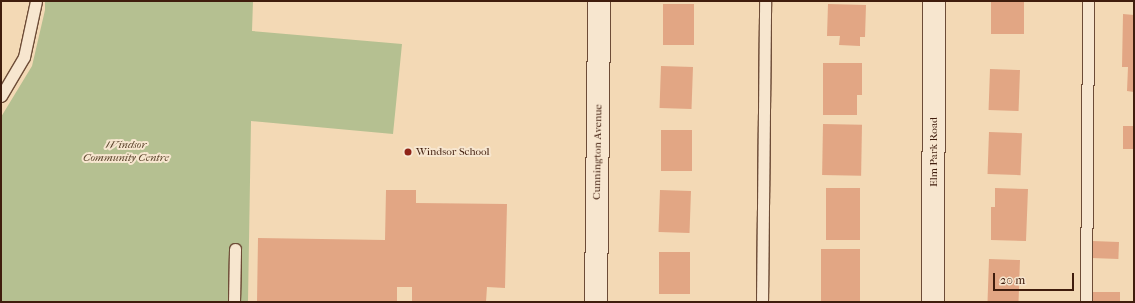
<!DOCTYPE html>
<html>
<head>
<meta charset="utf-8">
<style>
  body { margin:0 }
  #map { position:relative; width:1135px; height:303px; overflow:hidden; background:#f3d9b5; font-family:"IM FELL French Canon",serif }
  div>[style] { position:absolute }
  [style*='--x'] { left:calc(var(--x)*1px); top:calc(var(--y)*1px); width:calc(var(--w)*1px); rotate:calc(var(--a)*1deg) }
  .green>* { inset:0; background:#b5c091 }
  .building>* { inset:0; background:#e2a684; transform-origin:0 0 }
  .roads { filter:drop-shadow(1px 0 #6d4c37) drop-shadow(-1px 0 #6d4c37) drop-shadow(0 1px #6d4c37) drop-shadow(0 -1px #6d4c37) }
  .lane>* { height:11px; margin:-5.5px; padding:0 5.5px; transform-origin:5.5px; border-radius:5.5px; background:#f7e6cf }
  .street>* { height:22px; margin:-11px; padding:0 11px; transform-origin:11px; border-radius:11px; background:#f7e6cf }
  .dots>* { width:11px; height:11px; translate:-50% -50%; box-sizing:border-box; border:2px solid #f7e6cf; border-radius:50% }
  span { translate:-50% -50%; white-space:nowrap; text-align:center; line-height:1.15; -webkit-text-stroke:4px #f7e6cf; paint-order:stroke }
  .park-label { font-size:11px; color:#5d462e; font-style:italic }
  .poi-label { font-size:11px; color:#401d0d }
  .left { translate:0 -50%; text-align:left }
  .street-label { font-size:11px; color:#401d0d }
  .frame { position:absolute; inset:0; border:2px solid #401d0d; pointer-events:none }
  .scale { position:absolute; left:993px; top:273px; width:81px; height:18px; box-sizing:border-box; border:2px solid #401d0d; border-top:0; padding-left:5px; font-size:12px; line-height:14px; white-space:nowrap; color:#401d0d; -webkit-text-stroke:3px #f7e6cf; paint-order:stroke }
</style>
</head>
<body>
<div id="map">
  <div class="green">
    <i style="clip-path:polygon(45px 1px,253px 1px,252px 31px,402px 44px,393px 134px,251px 121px,248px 302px,1px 302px,1px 117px,32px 66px,45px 10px)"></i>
  </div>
  <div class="building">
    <i style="left:991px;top:1px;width:33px;height:33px"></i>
    <i style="left:663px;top:4px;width:31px;height:41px"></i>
    <i style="clip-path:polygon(828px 4px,866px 5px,865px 37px,860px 37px,860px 46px,839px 45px,840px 36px,827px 36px)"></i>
    <i style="clip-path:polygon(1123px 14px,1134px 15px,1134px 92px,1127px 91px,1128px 67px,1122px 67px)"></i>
    <i style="clip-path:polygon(823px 63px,862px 63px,862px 95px,857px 95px,857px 115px,823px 115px)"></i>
    <i style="left:661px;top:66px;width:32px;height:42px;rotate:2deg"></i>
    <i style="left:990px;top:69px;width:30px;height:41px;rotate:2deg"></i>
    <i style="left:823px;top:124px;width:39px;height:51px;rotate:1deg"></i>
    <i style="left:1123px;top:126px;width:11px;height:23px"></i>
    <i style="left:661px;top:130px;width:31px;height:41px"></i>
    <i style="left:989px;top:132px;width:33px;height:42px;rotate:2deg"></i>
    <i style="left:860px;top:188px;width:52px;height:34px;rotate:90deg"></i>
    <i style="clip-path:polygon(995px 188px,1028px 189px,1026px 241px,991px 240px,991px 207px,995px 207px)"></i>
    <i style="clip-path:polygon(386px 190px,416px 190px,416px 203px,507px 204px,505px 288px,487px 287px,486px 302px,412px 302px,412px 287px,397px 287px,397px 302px,257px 302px,258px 238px,385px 240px)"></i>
    <i style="left:660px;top:190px;width:31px;height:42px;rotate:2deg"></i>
    <i style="left:1092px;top:241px;width:27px;height:17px;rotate:2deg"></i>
    <i style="left:821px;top:249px;width:39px;height:52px"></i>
    <i style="left:659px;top:252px;width:31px;height:42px"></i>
    <i style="left:989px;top:259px;width:31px;height:42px;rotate:2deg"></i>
    <i style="left:1093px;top:292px;width:27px;height:10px"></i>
  </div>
  <div class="roads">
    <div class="lane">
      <i style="--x:1;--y:96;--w:45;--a:-59.5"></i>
      <i style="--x:24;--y:57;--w:57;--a:-77.9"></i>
      <i style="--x:234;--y:302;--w:53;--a:-88.9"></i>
      <i style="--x:762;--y:302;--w:301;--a:-89.4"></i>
      <i style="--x:1086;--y:302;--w:301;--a:-89.6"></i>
    </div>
    <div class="street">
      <i style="--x:596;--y:302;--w:301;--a:-89.4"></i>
      <i style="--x:933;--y:302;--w:301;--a:-89.8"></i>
    </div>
  </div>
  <div class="dots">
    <i style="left:408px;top:152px;background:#8f2418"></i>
  </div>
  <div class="park-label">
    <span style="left:126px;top:152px">Windsor<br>Community Centre</span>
  </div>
  <div class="poi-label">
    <span class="left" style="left:416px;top:152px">Windsor School</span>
  </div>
  <div class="street-label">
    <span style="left:598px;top:152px;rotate:-89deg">Cunnington Avenue</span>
    <span style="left:934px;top:152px;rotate:-90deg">Elm Park Road</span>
  </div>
  <div class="frame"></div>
  <div class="scale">20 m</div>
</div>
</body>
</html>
